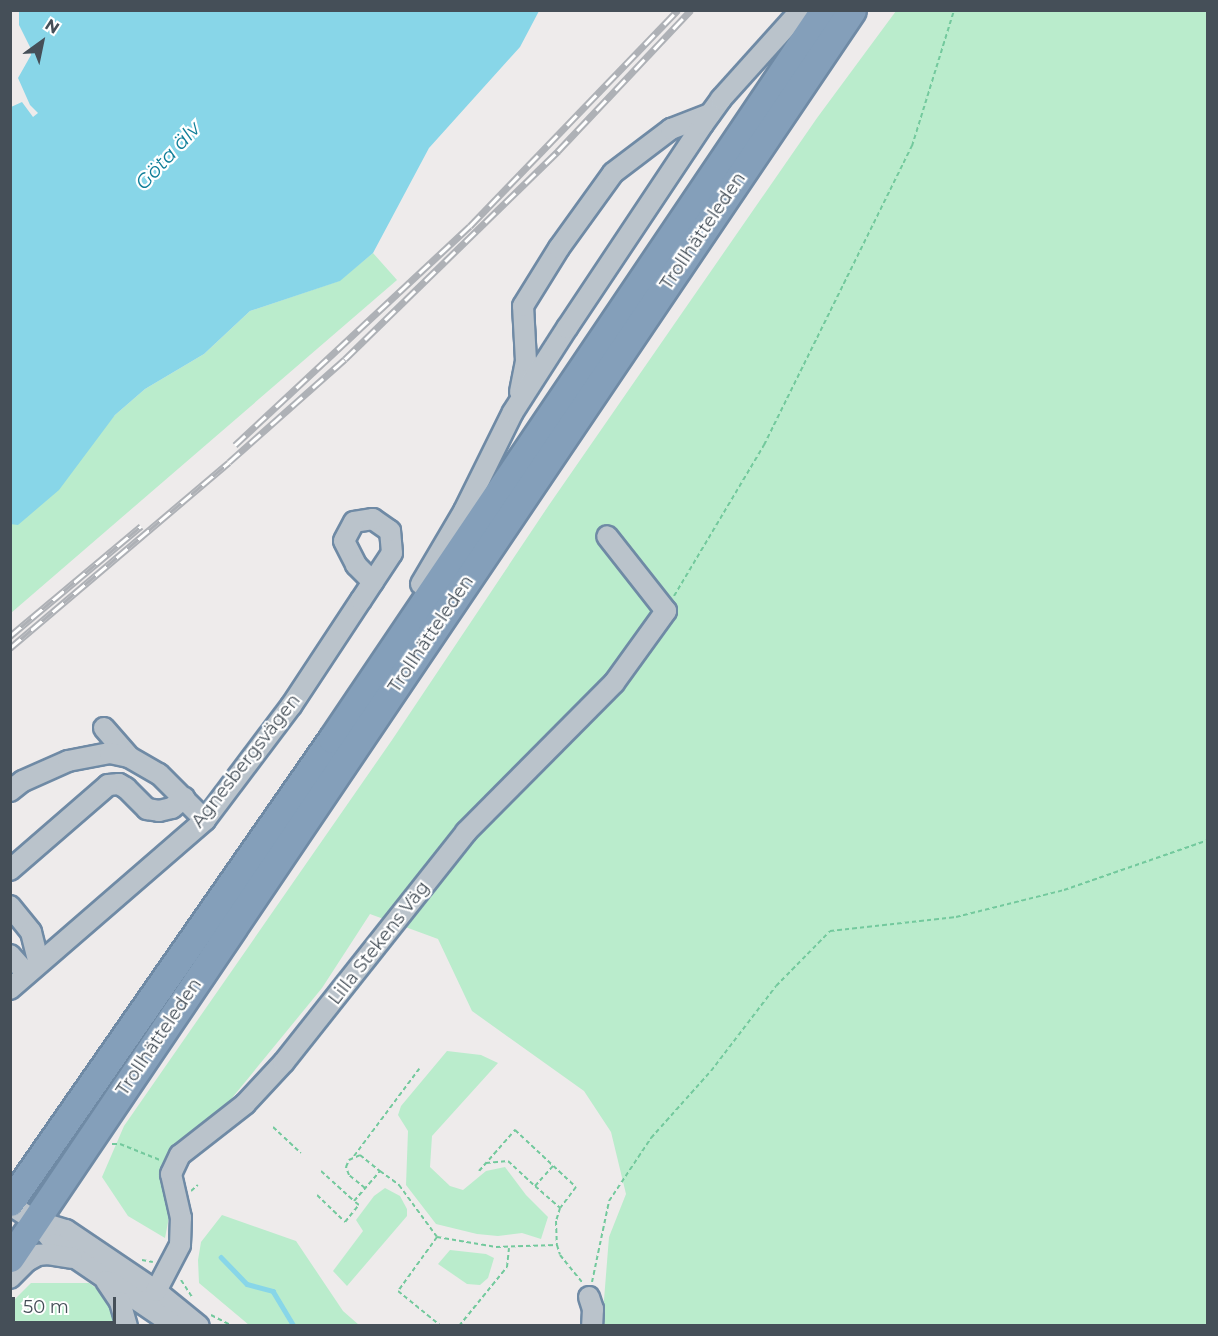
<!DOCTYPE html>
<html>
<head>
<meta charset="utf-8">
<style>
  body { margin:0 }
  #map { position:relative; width:1218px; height:1336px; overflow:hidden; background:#eeebeb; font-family:Montserrat,sans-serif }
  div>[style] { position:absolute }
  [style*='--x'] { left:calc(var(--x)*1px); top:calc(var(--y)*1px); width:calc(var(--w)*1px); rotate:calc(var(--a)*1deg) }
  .green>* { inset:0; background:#baeccc }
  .water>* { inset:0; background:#88d6e8 }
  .stream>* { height:4.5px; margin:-2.25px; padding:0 2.25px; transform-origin:2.25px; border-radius:2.25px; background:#88d6e8 }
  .path>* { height:2px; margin-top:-1px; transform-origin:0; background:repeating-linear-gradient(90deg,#73c99d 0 4.5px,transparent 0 7.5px) }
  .roads { filter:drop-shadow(2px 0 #6f8aa5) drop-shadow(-2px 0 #6f8aa5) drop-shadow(0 2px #6f8aa5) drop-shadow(0 -2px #6f8aa5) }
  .minor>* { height:20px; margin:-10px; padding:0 10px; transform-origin:10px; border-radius:10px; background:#bac3cb }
  .highway>* { height:27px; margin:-13.5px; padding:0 13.5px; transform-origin:13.5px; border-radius:13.5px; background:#849fba }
  .rail>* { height:7px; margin-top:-3.5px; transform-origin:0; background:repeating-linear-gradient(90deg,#fff 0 14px,#aeb1b6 0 28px); box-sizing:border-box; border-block:2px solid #aeb1b6 }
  span { translate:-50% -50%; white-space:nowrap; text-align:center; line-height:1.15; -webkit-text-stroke:4.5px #fff; paint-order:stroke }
  .street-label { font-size:18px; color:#454f58 }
  .water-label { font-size:20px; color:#107e98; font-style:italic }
  .frame { position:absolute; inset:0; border:12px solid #454f58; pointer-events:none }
  .north { position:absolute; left:12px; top:12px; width:60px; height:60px; -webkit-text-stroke:4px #fff; paint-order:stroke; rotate:33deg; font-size:16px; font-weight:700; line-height:24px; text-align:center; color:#454f58 }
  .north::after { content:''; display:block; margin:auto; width:21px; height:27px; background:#454f58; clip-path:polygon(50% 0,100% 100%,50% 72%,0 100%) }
  .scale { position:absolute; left:12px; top:1297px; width:104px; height:27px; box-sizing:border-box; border:3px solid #454f58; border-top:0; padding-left:8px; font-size:18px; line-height:21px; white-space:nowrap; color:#454f58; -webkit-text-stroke:4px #fff; paint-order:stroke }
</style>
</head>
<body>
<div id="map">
  <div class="green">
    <i style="clip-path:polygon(896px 11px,1207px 11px,1207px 1325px,602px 1325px,609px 1237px,626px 1194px,611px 1132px,584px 1091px,472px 1011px,438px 939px,370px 914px,322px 988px,223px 1109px,171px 1151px,162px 1181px,169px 1217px,165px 1238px,128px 1216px,102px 1177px,124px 1126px,392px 740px,549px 505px,817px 118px)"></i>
    <i style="clip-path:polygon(373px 253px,397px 280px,11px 613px,11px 524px,18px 524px,115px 415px,145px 389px,204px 354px,250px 311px,339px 281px)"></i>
    <i style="clip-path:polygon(447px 1051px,481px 1055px,498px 1063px,432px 1136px,430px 1167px,450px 1186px,463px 1190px,486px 1171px,505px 1167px,526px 1195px,548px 1217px,541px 1239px,522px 1233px,498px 1236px,477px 1234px,436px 1224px,406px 1185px,408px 1131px,398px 1115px,401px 1106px)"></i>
    <i style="clip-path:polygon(385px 1188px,400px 1196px,407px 1209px,407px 1216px,347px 1286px,333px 1271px,363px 1231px,356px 1220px,374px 1196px)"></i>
    <i style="clip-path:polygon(222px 1215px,296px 1241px,343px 1311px,359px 1325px,249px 1325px,199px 1283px,198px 1260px,201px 1242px)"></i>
    <i style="clip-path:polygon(450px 1250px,486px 1254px,494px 1258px,488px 1278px,480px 1285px,467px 1284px,438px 1264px)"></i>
    <i style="clip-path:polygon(31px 1283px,89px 1283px,106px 1295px,116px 1315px,115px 1325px,11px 1325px,10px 1304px)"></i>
  </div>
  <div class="water">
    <i style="clip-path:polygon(19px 11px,19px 10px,539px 11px,520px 47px,429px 148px,373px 253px,340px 281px,250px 311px,204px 354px,145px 389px,115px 415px,59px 490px,18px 525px,10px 524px,11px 107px,22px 102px,33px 117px,38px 113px,30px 105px,18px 78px,31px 55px,30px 47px,19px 25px)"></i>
  </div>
  <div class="stream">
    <i style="--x:221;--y:1257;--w:37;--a:46"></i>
    <i style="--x:247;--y:1284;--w:27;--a:15"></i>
    <i style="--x:273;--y:1291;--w:41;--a:59"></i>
  </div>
  <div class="path">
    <i style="--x:674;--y:596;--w:176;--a:-59.2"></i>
    <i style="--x:764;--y:445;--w:334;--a:-63.7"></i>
    <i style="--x:912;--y:146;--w:142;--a:-72.8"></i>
    <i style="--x:273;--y:1127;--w:38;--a:43"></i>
    <i style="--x:112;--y:1144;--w:8;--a:0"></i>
    <i style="--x:120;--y:1144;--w:43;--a:21.8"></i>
    <i style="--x:354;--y:1156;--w:109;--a:-53.2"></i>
    <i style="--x:486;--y:1163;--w:22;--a:-5"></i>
    <i style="--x:508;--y:1161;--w:37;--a:43"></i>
    <i style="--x:535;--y:1186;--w:27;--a:-48"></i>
    <i style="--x:321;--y:1171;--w:45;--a:42.3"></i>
    <i style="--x:354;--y:1201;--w:40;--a:-49"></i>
    <i style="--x:380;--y:1171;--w:24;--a:36"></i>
    <i style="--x:399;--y:1185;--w:64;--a:53.8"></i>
    <i style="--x:437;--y:1237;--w:60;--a:9.6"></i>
    <i style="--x:496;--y:1247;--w:61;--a:-1.9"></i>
    <i style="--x:479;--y:1171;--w:55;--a:-48.7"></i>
    <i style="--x:515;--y:1130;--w:83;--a:43.1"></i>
    <i style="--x:576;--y:1187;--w:26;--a:127"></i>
    <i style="--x:560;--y:1208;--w:14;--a:107"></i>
    <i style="--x:556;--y:1221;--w:24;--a:88"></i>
    <i style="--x:557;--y:1245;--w:10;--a:73"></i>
    <i style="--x:560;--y:1255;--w:36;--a:51"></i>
    <i style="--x:535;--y:1186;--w:33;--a:41"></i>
    <i style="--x:365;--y:1188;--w:21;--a:-141"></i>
    <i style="--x:349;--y:1175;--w:9;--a:-111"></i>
    <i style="--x:346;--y:1167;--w:8;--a:-67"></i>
    <i style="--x:349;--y:1160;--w:12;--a:-24"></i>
    <i style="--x:360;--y:1155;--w:26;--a:39"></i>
    <i style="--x:191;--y:1191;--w:9;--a:-41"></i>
    <i style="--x:317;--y:1195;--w:39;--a:44"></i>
    <i style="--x:345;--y:1222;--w:22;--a:-51"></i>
    <i style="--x:359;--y:1205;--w:6;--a:-141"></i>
    <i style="--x:437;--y:1237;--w:67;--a:125.8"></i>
    <i style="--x:398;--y:1291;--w:55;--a:39.1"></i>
    <i style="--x:142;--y:1260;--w:11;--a:10"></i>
    <i style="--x:181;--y:1280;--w:20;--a:57"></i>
    <i style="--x:592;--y:1282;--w:83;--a:-78.1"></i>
    <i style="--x:609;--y:1201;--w:76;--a:-56.3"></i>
    <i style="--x:651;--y:1138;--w:90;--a:-48.2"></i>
    <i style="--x:711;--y:1071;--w:107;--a:-52.6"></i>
    <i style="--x:776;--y:986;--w:77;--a:-45.5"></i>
    <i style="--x:830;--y:931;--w:127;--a:-6.3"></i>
    <i style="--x:956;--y:917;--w:111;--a:-14"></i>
    <i style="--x:1064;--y:890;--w:152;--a:-19.1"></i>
    <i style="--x:211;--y:1315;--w:25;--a:27"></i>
    <i style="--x:459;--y:1326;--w:76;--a:-50.9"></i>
    <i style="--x:507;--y:1267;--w:19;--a:-84"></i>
  </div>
  <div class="roads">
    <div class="minor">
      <i style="--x:520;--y:392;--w:32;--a:-79"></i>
      <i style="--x:526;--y:361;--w:55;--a:-93.1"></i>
      <i style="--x:523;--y:306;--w:68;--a:-58.2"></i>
      <i style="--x:559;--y:248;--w:92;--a:-54.2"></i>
      <i style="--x:613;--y:173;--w:73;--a:-37.2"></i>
      <i style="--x:671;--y:129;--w:42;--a:-21"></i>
      <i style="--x:421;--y:584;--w:85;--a:-59.5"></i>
      <i style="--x:464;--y:511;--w:110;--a:-63.7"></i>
      <i style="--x:513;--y:412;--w:100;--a:-57.3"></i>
      <i style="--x:567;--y:328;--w:245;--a:-56.3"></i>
      <i style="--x:703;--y:124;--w:31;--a:-54"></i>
      <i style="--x:721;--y:99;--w:120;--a:-48"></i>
      <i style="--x:104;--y:728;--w:38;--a:49"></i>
      <i style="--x:10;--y:791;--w:16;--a:-38"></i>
      <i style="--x:23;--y:781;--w:49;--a:-24"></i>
      <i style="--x:68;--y:761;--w:43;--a:-10.8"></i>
      <i style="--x:110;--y:753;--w:19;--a:12"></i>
      <i style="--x:129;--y:757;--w:34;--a:30"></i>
      <i style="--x:159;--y:774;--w:65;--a:45"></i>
      <i style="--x:10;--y:870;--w:130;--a:-40.9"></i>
      <i style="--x:108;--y:785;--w:11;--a:-5"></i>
      <i style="--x:119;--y:784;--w:8;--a:30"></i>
      <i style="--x:126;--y:788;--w:30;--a:45"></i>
      <i style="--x:147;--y:809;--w:12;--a:9"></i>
      <i style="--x:159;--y:811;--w:13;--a:-13"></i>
      <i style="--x:172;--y:808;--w:16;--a:-40"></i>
      <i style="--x:10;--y:906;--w:33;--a:51"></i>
      <i style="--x:31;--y:932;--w:32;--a:76"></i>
      <i style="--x:10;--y:955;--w:25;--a:48"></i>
      <i style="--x:10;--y:989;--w:258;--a:-40.9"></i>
      <i style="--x:205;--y:820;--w:143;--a:-53"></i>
      <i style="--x:291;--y:706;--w:127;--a:-56.6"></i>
      <i style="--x:361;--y:600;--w:56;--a:-56.6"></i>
      <i style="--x:392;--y:553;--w:22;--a:-95"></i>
      <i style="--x:390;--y:531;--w:21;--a:-145"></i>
      <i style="--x:373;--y:519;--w:19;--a:171"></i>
      <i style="--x:354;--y:522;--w:21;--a:118"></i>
      <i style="--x:344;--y:541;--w:27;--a:63"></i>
      <i style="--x:356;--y:565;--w:24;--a:45"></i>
      <i style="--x:10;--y:1205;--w:31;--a:32"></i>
      <i style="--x:36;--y:1221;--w:31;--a:17"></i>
      <i style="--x:66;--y:1230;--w:109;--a:34.1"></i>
      <i style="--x:156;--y:1291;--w:55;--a:39.1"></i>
      <i style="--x:36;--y:1221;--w:30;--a:50"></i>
      <i style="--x:55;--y:1244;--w:145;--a:34.3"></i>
      <i style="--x:10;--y:1278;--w:24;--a:-45"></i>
      <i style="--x:27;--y:1261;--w:13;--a:-29"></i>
      <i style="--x:38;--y:1255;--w:10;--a:-6"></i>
      <i style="--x:48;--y:1254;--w:24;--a:9"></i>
      <i style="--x:106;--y:1281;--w:25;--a:56"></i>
      <i style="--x:120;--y:1302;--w:25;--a:74"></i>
      <i style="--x:156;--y:1291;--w:52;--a:-62.4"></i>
      <i style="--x:180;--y:1245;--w:27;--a:-88"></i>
      <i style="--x:181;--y:1218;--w:45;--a:-102.8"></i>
      <i style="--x:171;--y:1174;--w:21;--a:-65"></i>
      <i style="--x:180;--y:1155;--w:83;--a:-38.1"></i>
      <i style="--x:245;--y:1104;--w:57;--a:-47.1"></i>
      <i style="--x:284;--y:1062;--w:293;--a:-51.6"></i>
      <i style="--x:466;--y:832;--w:210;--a:-45.2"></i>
      <i style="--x:614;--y:683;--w:89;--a:-54.2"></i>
      <i style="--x:666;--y:611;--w:95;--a:-128.2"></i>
      <i style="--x:589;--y:1297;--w:13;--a:72"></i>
      <i style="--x:593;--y:1309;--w:17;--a:93"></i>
    </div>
    <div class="highway">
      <i style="--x:10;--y:1202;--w:564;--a:-55.18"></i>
      <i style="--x:332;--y:739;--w:879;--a:-55.98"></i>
      <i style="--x:10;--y:1258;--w:1505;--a:-55.99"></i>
    </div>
  </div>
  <div class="rail">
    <i style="--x:235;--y:445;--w:321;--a:-43"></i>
    <i style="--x:470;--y:226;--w:300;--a:-46.1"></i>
    <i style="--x:10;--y:636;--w:171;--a:-40"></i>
    <i style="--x:10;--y:648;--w:287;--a:-40.3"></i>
    <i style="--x:229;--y:462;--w:155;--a:-41.6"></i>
    <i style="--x:345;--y:359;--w:298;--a:-44.3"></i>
    <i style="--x:558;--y:151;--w:194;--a:-46.7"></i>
  </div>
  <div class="street-label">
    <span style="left:703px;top:231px;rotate:-56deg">Trollhätteleden</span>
    <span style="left:431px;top:634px;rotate:-56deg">Trollhätteleden</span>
    <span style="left:246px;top:761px;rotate:-52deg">Agnesbergsvägen</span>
    <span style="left:379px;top:943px;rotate:-52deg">Lilla Stekens Väg</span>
    <span style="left:159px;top:1037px;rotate:-56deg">Trollhätteleden</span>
  </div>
  <div class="water-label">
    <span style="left:168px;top:156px;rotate:-47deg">Göta älv</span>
  </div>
  <div class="frame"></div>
  <div class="north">N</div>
  <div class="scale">50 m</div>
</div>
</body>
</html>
